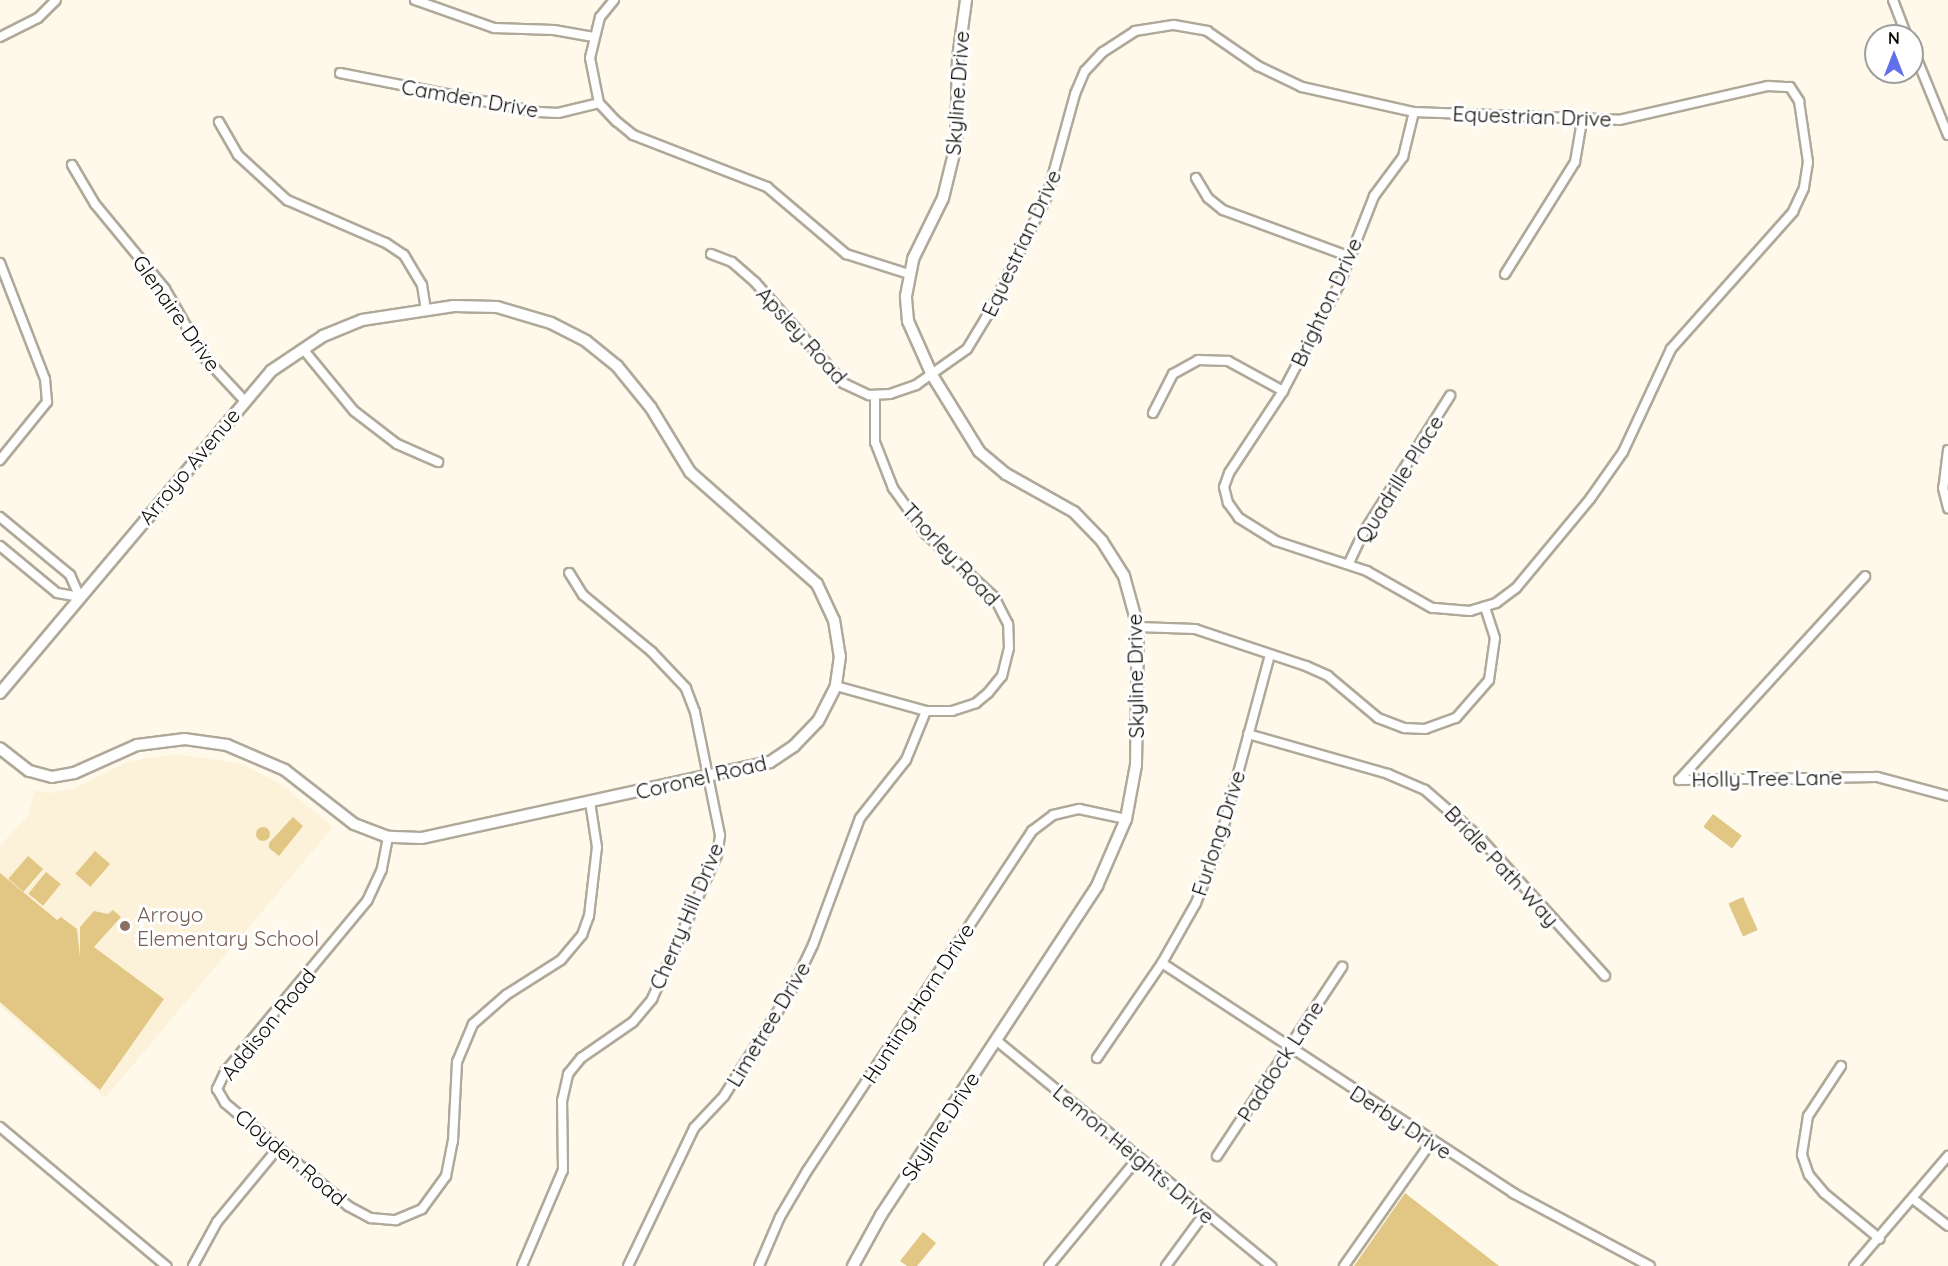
<!DOCTYPE html>
<html>
<head>
<meta charset="utf-8">
<style>
  body { margin:0 }
  #map { position:relative; width:1948px; height:1266px; overflow:hidden; background:#fef9eb; font-family:Quicksand,sans-serif }
  div>[style] { position:absolute }
  [style*='--x'] { left:calc(var(--x)*1px); top:calc(var(--y)*1px); width:calc(var(--w)*1px); rotate:calc(var(--a)*1deg) }
  .built>* { inset:0; background:#fcf1d9 }
  .green>* { inset:0; background:#e2c683; transform-origin:0 0 }
  .round { border-radius:50% }
  .roads { filter:drop-shadow(2px 0 #b0a99a) drop-shadow(-2px 0 #b0a99a) drop-shadow(0 2px #b0a99a) drop-shadow(0 -2px #b0a99a) }
  .minor>* { height:8px; margin:-4px; padding:0 4px; transform-origin:4px; border-radius:4px; background:#fff }
  .tertiary>* { height:10px; margin:-5px; padding:0 5px; transform-origin:5px; border-radius:5px; background:#fff }
  .dots>* { width:16px; height:16px; translate:-50% -50%; box-sizing:border-box; border:3px solid #fff; border-radius:50% }
  span { translate:-50% -50%; white-space:nowrap; text-align:center; line-height:1.15; -webkit-text-stroke:6px #fff; paint-order:stroke }
  .street-label { font-size:21px; color:#0e0c07 }
  .education-label { font-size:21px; color:#785e54 }
  .left { translate:0 -50%; text-align:left }
  .north { position:absolute; left:1864px; top:24px; width:60px; height:60px; box-sizing:border-box; background:#fff; border:2px solid #9f9e9c; border-radius:50%; rotate:0deg; font-size:16px; font-weight:700; line-height:24px; text-align:center; color:#0e0c07 }
  .north::after { content:''; display:block; margin:auto; width:21px; height:27px; background:#6170e8; clip-path:polygon(50% 0,100% 100%,50% 72%,0 100%) }
</style>
</head>
<body>
<div id="map">
  <div class="built">
    <i style="clip-path:polygon(176px 754px,243px 764px,285px 787px,333px 827px,105px 1098px,0 1006px,0 846px,28px 816px,35px 790px,51px 793px,75px 788px,130px 761px)"></i>
  </div>
  <div class="green">
    <i style="left:1713px;top:814px;width:36px;height:16px;rotate:37deg"></i>
    <i style="clip-path:polygon(293px 817px,303px 826px,279px 856px,269px 848px,269px 843px)"></i>
    <i class="round" style="left:256px;top:827px;width:14px;height:14px"></i>
    <i style="left:95px;top:851px;width:20px;height:30px;rotate:41deg"></i>
    <i style="left:28px;top:856px;width:20px;height:30px;rotate:41deg"></i>
    <i style="left:46px;top:872px;width:19px;height:28px;rotate:39deg"></i>
    <i style="clip-path:polygon(0 873px,57px 920px,61px 917px,77px 929px,80px 957px,80px 927px,94px 911px,108px 914px,113px 910px,121px 917px,94px 947px,164px 999px,100px 1090px,0 1002px)"></i>
    <i style="left:1743px;top:897px;width:36px;height:16px;rotate:66deg"></i>
    <i style="clip-path:polygon(1405px 1193px,1499px 1266px,1354px 1266px)"></i>
    <i style="clip-path:polygon(923px 1232px,936px 1243px,917px 1266px,907px 1266px,900px 1261px)"></i>
  </div>
  <div class="roads">
    <div class="minor">
      <i style="--x:415;--y:0;--w:84;--a:19.5"></i>
      <i style="--x:494;--y:28;--w:60;--a:1.9"></i>
      <i style="--x:554;--y:30;--w:40;--a:10"></i>
      <i style="--x:614;--y:0;--w:22;--a:129"></i>
      <i style="--x:600;--y:17;--w:42;--a:103.7"></i>
      <i style="--x:590;--y:58;--w:46;--a:78.7"></i>
      <i style="--x:599;--y:103;--w:25;--a:47"></i>
      <i style="--x:616;--y:121;--w:22;--a:39"></i>
      <i style="--x:633;--y:135;--w:144;--a:21.2"></i>
      <i style="--x:767;--y:187;--w:104;--a:40.3"></i>
      <i style="--x:846;--y:254;--w:66;--a:17.6"></i>
      <i style="--x:1893;--y:0;--w:39;--a:69"></i>
      <i style="--x:0;--y:37;--w:42;--a:-26.6"></i>
      <i style="--x:38;--y:18;--w:25;--a:-45"></i>
      <i style="--x:1912;--y:47;--w:95;--a:67.8"></i>
      <i style="--x:340;--y:73;--w:203;--a:11.1"></i>
      <i style="--x:539;--y:112;--w:19;--a:3"></i>
      <i style="--x:558;--y:113;--w:42;--a:-13.7"></i>
      <i style="--x:219;--y:122;--w:38;--a:60"></i>
      <i style="--x:238;--y:155;--w:67;--a:42.6"></i>
      <i style="--x:287;--y:200;--w:108;--a:23.5"></i>
      <i style="--x:386;--y:243;--w:22;--a:34"></i>
      <i style="--x:404;--y:255;--w:35;--a:59"></i>
      <i style="--x:422;--y:285;--w:24;--a:81"></i>
      <i style="--x:72;--y:165;--w:45;--a:59.5"></i>
      <i style="--x:95;--y:204;--w:110;--a:50.5"></i>
      <i style="--x:165;--y:289;--w:78;--a:60.2"></i>
      <i style="--x:204;--y:357;--w:59;--a:47.1"></i>
      <i style="--x:1196;--y:178;--w:23;--a:59"></i>
      <i style="--x:1208;--y:198;--w:19;--a:39"></i>
      <i style="--x:1223;--y:210;--w:136;--a:20.2"></i>
      <i style="--x:711;--y:254;--w:22;--a:21"></i>
      <i style="--x:732;--y:262;--w:30;--a:41"></i>
      <i style="--x:755;--y:282;--w:134;--a:48.9"></i>
      <i style="--x:843;--y:383;--w:29;--a:25"></i>
      <i style="--x:869;--y:395;--w:21;--a:-3"></i>
      <i style="--x:890;--y:394;--w:28;--a:-19"></i>
      <i style="--x:916;--y:385;--w:62;--a:-35.2"></i>
      <i style="--x:967;--y:349;--w:44;--a:-58.8"></i>
      <i style="--x:990;--y:311;--w:128;--a:-63.6"></i>
      <i style="--x:1047;--y:196;--w:106;--a:-74.6"></i>
      <i style="--x:1075;--y:94;--w:25;--a:-67"></i>
      <i style="--x:1085;--y:71;--w:26;--a:-47"></i>
      <i style="--x:1103;--y:52;--w:38;--a:-33"></i>
      <i style="--x:1135;--y:31;--w:39;--a:-9"></i>
      <i style="--x:1174;--y:25;--w:34;--a:10"></i>
      <i style="--x:1207;--y:31;--w:62;--a:34.5"></i>
      <i style="--x:1258;--y:66;--w:49;--a:25.5"></i>
      <i style="--x:1302;--y:87;--w:115;--a:12.6"></i>
      <i style="--x:1414;--y:112;--w:205;--a:2.2"></i>
      <i style="--x:1619;--y:120;--w:153;--a:-12.9"></i>
      <i style="--x:1768;--y:86;--w:22;--a:3"></i>
      <i style="--x:1790;--y:87;--w:17;--a:57"></i>
      <i style="--x:1799;--y:101;--w:62;--a:81.6"></i>
      <i style="--x:1808;--y:162;--w:26;--a:99"></i>
      <i style="--x:1804;--y:188;--w:26;--a:115"></i>
      <i style="--x:1793;--y:212;--w:183;--a:131.7"></i>
      <i style="--x:1671;--y:349;--w:114;--a:115"></i>
      <i style="--x:1623;--y:452;--w:57;--a:125.1"></i>
      <i style="--x:1590;--y:499;--w:116;--a:129.7"></i>
      <i style="--x:1516;--y:588;--w:25;--a:143"></i>
      <i style="--x:1496;--y:603;--w:27;--a:163"></i>
      <i style="--x:1470;--y:611;--w:38;--a:-175"></i>
      <i style="--x:1432;--y:608;--w:75;--a:-150.4"></i>
      <i style="--x:1367;--y:571;--w:96;--a:-161.8"></i>
      <i style="--x:1276;--y:541;--w:44;--a:-148.1"></i>
      <i style="--x:1239;--y:518;--w:19;--a:-126"></i>
      <i style="--x:1228;--y:503;--w:16;--a:-104"></i>
      <i style="--x:1224;--y:487;--w:15;--a:-70"></i>
      <i style="--x:1229;--y:473;--w:98;--a:-56.6"></i>
      <i style="--x:1283;--y:391;--w:120;--a:-62.2"></i>
      <i style="--x:1339;--y:285;--w:96;--a:-68.5"></i>
      <i style="--x:1374;--y:196;--w:49;--a:-53.4"></i>
      <i style="--x:1403;--y:157;--w:46;--a:-76.3"></i>
      <i style="--x:0;--y:263;--w:124;--a:68.8"></i>
      <i style="--x:45;--y:379;--w:23;--a:85"></i>
      <i style="--x:47;--y:402;--w:75;--a:129"></i>
      <i style="--x:1505;--y:274;--w:132;--a:-58"></i>
      <i style="--x:1575;--y:162;--w:42;--a:-80.3"></i>
      <i style="--x:303;--y:349;--w:80;--a:50.6"></i>
      <i style="--x:354;--y:411;--w:54;--a:37.5"></i>
      <i style="--x:397;--y:444;--w:45;--a:23.7"></i>
      <i style="--x:1153;--y:413;--w:44;--a:-62.9"></i>
      <i style="--x:1173;--y:374;--w:29;--a:-29"></i>
      <i style="--x:1198;--y:360;--w:30;--a:2"></i>
      <i style="--x:1228;--y:361;--w:63;--a:28.6"></i>
      <i style="--x:1948;--y:450;--w:38;--a:97"></i>
      <i style="--x:1943;--y:488;--w:21;--a:76"></i>
      <i style="--x:0;--y:517;--w:91;--a:39.6"></i>
      <i style="--x:70;--y:575;--w:24;--a:66"></i>
      <i style="--x:80;--y:597;--w:23;--a:-170"></i>
      <i style="--x:57;--y:593;--w:74;--a:-140.5"></i>
      <i style="--x:1349;--y:563;--w:31;--a:-65"></i>
      <i style="--x:1362;--y:535;--w:165;--a:-57.7"></i>
      <i style="--x:1138;--y:627;--w:57;--a:2"></i>
      <i style="--x:1195;--y:629;--w:117;--a:18.4"></i>
      <i style="--x:1306;--y:666;--w:24;--a:24"></i>
      <i style="--x:1328;--y:676;--w:65;--a:40"></i>
      <i style="--x:1378;--y:718;--w:28;--a:21"></i>
      <i style="--x:1404;--y:728;--w:21;--a:3"></i>
      <i style="--x:1425;--y:729;--w:33;--a:-20"></i>
      <i style="--x:1456;--y:718;--w:50;--a:-49"></i>
      <i style="--x:1489;--y:680;--w:42;--a:-81.9"></i>
      <i style="--x:1495;--y:638;--w:33;--a:-108"></i>
      <i style="--x:836;--y:686;--w:93;--a:15.5"></i>
      <i style="--x:926;--y:711;--w:26;--a:0"></i>
      <i style="--x:952;--y:711;--w:25;--a:-18"></i>
      <i style="--x:976;--y:703;--w:16;--a:-40"></i>
      <i style="--x:988;--y:693;--w:22;--a:-51"></i>
      <i style="--x:1002;--y:676;--w:29;--a:-76"></i>
      <i style="--x:1009;--y:648;--w:24;--a:-92"></i>
      <i style="--x:1008;--y:624;--w:30;--a:-117"></i>
      <i style="--x:994;--y:597;--w:93;--a:-137.2"></i>
      <i style="--x:926;--y:534;--w:57;--a:-125.7"></i>
      <i style="--x:893;--y:488;--w:49;--a:-111.4"></i>
      <i style="--x:875;--y:442;--w:46;--a:-90"></i>
      <i style="--x:1248;--y:734;--w:146;--a:15.9"></i>
      <i style="--x:1388;--y:774;--w:40;--a:23.4"></i>
      <i style="--x:1425;--y:790;--w:73;--a:41.1"></i>
      <i style="--x:1480;--y:838;--w:186;--a:47.8"></i>
      <i style="--x:1679;--y:780;--w:276;--a:-47.6"></i>
      <i style="--x:1679;--y:780;--w:198;--a:-0.9"></i>
      <i style="--x:1877;--y:777;--w:73;--a:15"></i>
      <i style="--x:388;--y:837;--w:33;--a:101"></i>
      <i style="--x:382;--y:869;--w:35;--a:115"></i>
      <i style="--x:367;--y:901;--w:222;--a:129.7"></i>
      <i style="--x:225;--y:1072;--w:19;--a:115"></i>
      <i style="--x:217;--y:1089;--w:16;--a:60"></i>
      <i style="--x:225;--y:1103;--w:160;--a:39.9"></i>
      <i style="--x:348;--y:1206;--w:26;--a:28"></i>
      <i style="--x:371;--y:1218;--w:25;--a:5"></i>
      <i style="--x:396;--y:1220;--w:28;--a:-23"></i>
      <i style="--x:422;--y:1209;--w:41;--a:-54"></i>
      <i style="--x:446;--y:1176;--w:36;--a:-79"></i>
      <i style="--x:453;--y:1141;--w:79;--a:-87.1"></i>
      <i style="--x:457;--y:1062;--w:41;--a:-67.2"></i>
      <i style="--x:473;--y:1024;--w:44;--a:-41.3"></i>
      <i style="--x:506;--y:995;--w:65;--a:-32.5"></i>
      <i style="--x:561;--y:960;--w:33;--a:-50"></i>
      <i style="--x:582;--y:935;--w:20;--a:-70"></i>
      <i style="--x:589;--y:916;--w:69;--a:-83.4"></i>
      <i style="--x:597;--y:847;--w:46;--a:-98.8"></i>
      <i style="--x:1162;--y:963;--w:420;--a:33.2"></i>
      <i style="--x:1513;--y:1193;--w:155;--a:28.1"></i>
      <i style="--x:997;--y:1041;--w:355;--a:39.4"></i>
      <i style="--x:1097;--y:1058;--w:115;--a:-55.6"></i>
      <i style="--x:1162;--y:963;--w:69;--a:-60.5"></i>
      <i style="--x:1196;--y:903;--w:67;--a:-69.1"></i>
      <i style="--x:1220;--y:840;--w:192;--a:-74.9"></i>
      <i style="--x:1841;--y:1066;--w:60;--a:123.4"></i>
      <i style="--x:1808;--y:1116;--w:39;--a:99"></i>
      <i style="--x:1802;--y:1155;--w:21;--a:71"></i>
      <i style="--x:1809;--y:1175;--w:23;--a:50"></i>
      <i style="--x:1824;--y:1193;--w:72;--a:39.4"></i>
      <i style="--x:0;--y:1127;--w:217;--a:39.9"></i>
      <i style="--x:1217;--y:1156;--w:227;--a:-56.5"></i>
      <i style="--x:1913;--y:1199;--w:44;--a:37.6"></i>
      <i style="--x:193;--y:1266;--w:50;--a:-61.4"></i>
      <i style="--x:217;--y:1222;--w:96;--a:-50.5"></i>
      <i style="--x:522;--y:1266;--w:104;--a:-66.9"></i>
      <i style="--x:563;--y:1170;--w:69;--a:-90.8"></i>
      <i style="--x:562;--y:1101;--w:28;--a:-77"></i>
      <i style="--x:568;--y:1074;--w:21;--a:-51"></i>
      <i style="--x:581;--y:1058;--w:63;--a:-34.7"></i>
      <i style="--x:633;--y:1022;--w:30;--a:-50"></i>
      <i style="--x:652;--y:999;--w:158;--a:-65.7"></i>
      <i style="--x:717;--y:855;--w:20;--a:-81"></i>
      <i style="--x:720;--y:835;--w:126;--a:-101.5"></i>
      <i style="--x:695;--y:712;--w:26;--a:-111"></i>
      <i style="--x:686;--y:688;--w:50;--a:-133.4"></i>
      <i style="--x:652;--y:652;--w:89;--a:-140.4"></i>
      <i style="--x:583;--y:595;--w:26;--a:-122"></i>
      <i style="--x:628;--y:1266;--w:153;--a:-64.4"></i>
      <i style="--x:694;--y:1128;--w:44;--a:-46.8"></i>
      <i style="--x:724;--y:1096;--w:127;--a:-57.6"></i>
      <i style="--x:792;--y:989;--w:49;--a:-64.5"></i>
      <i style="--x:813;--y:945;--w:135;--a:-69.7"></i>
      <i style="--x:860;--y:818;--w:74;--a:-51.6"></i>
      <i style="--x:906;--y:760;--w:53;--a:-67.8"></i>
      <i style="--x:759;--y:1266;--w:53;--a:-66.8"></i>
      <i style="--x:780;--y:1217;--w:53;--a:-59.6"></i>
      <i style="--x:807;--y:1171;--w:408;--a:-56.5"></i>
      <i style="--x:1032;--y:831;--w:26;--a:-37"></i>
      <i style="--x:1053;--y:815;--w:27;--a:-13"></i>
      <i style="--x:1079;--y:809;--w:48;--a:12"></i>
      <i style="--x:1049;--y:1266;--w:140;--a:-50.5"></i>
      <i style="--x:1166;--y:1266;--w:66;--a:-53.7"></i>
      <i style="--x:1344;--y:1266;--w:151;--a:-54.9"></i>
      <i style="--x:1854;--y:1266;--w:145;--a:-49.5"></i>
    </div>
    <div class="tertiary">
      <i style="--x:0;--y:693;--w:421;--a:-49.9"></i>
      <i style="--x:271;--y:371;--w:63;--a:-33.9"></i>
      <i style="--x:323;--y:336;--w:42;--a:-22.3"></i>
      <i style="--x:362;--y:320;--w:93;--a:-8.7"></i>
      <i style="--x:454;--y:306;--w:43;--a:1.3"></i>
      <i style="--x:497;--y:307;--w:56;--a:16.5"></i>
      <i style="--x:551;--y:323;--w:39;--a:27"></i>
      <i style="--x:586;--y:341;--w:40;--a:39"></i>
      <i style="--x:617;--y:366;--w:54;--a:51"></i>
      <i style="--x:651;--y:408;--w:75;--a:58.6"></i>
      <i style="--x:690;--y:472;--w:169;--a:41.4"></i>
      <i style="--x:817;--y:584;--w:40;--a:65"></i>
      <i style="--x:834;--y:620;--w:36;--a:81"></i>
      <i style="--x:840;--y:656;--w:30;--a:98"></i>
      <i style="--x:836;--y:686;--w:39;--a:117"></i>
      <i style="--x:818;--y:721;--w:35;--a:134"></i>
      <i style="--x:794;--y:746;--w:29;--a:146"></i>
      <i style="--x:770;--y:762;--w:357;--a:167.7"></i>
      <i style="--x:421;--y:838;--w:33;--a:-178"></i>
      <i style="--x:388;--y:837;--w:36;--a:-159"></i>
      <i style="--x:354;--y:824;--w:88;--a:-142"></i>
      <i style="--x:285;--y:770;--w:63;--a:-156.7"></i>
      <i style="--x:227;--y:745;--w:42;--a:-171.9"></i>
      <i style="--x:185;--y:739;--w:48;--a:172.9"></i>
      <i style="--x:137;--y:745;--w:69;--a:156"></i>
      <i style="--x:74;--y:773;--w:22;--a:170"></i>
      <i style="--x:52;--y:777;--w:24;--a:-165"></i>
      <i style="--x:29;--y:771;--w:37;--a:-142"></i>
      <i style="--x:853;--y:1266;--w:58;--a:-61.2"></i>
      <i style="--x:881;--y:1215;--w:394;--a:-56.7"></i>
      <i style="--x:1097;--y:886;--w:73;--a:-66.6"></i>
      <i style="--x:1126;--y:819;--w:55;--a:-79.5"></i>
      <i style="--x:1136;--y:765;--w:138;--a:-89.2"></i>
      <i style="--x:1138;--y:627;--w:53;--a:-105.4"></i>
      <i style="--x:1124;--y:576;--w:41;--a:-122.2"></i>
      <i style="--x:1102;--y:541;--w:40;--a:-134"></i>
      <i style="--x:1074;--y:512;--w:78;--a:-150.8"></i>
      <i style="--x:1006;--y:474;--w:35;--a:-140"></i>
      <i style="--x:979;--y:451;--w:89;--a:-121.7"></i>
      <i style="--x:932;--y:375;--w:59;--a:-114"></i>
      <i style="--x:908;--y:321;--w:25;--a:-95"></i>
      <i style="--x:906;--y:296;--w:38;--a:-79"></i>
      <i style="--x:913;--y:259;--w:68;--a:-63.8"></i>
      <i style="--x:943;--y:198;--w:55;--a:-76.2"></i>
      <i style="--x:956;--y:145;--w:87;--a:-88.7"></i>
      <i style="--x:958;--y:58;--w:59;--a:-82.1"></i>
    </div>
  </div>
  <div class="dots">
    <i style="left:125px;top:926px;background:#8d6e63"></i>
  </div>
  <div class="street-label">
    <span style="left:957px;top:93px;rotate:-86deg">Skyline Drive</span>
    <span style="left:470px;top:98px;rotate:10deg">Camden Drive</span>
    <span style="left:1532px;top:116px;rotate:2deg">Equestrian Drive</span>
    <span style="left:1021px;top:243px;rotate:-65deg">Equestrian Drive</span>
    <span style="left:1326px;top:302px;rotate:-65deg">Brighton Drive</span>
    <span style="left:177px;top:313px;rotate:55deg">Glenaire Drive</span>
    <span style="left:802px;top:335px;rotate:48deg">Apsley Road</span>
    <span style="left:189px;top:466px;rotate:-50deg">Arroyo Avenue</span>
    <span style="left:1399px;top:479px;rotate:-58deg">Quadrille Place</span>
    <span style="left:951px;top:554px;rotate:47deg">Thorley Road</span>
    <span style="left:1135px;top:676px;rotate:-91deg">Skyline Drive</span>
    <span style="left:701px;top:777px;rotate:-13deg">Coronel Road</span>
    <span style="left:1767px;top:778px;rotate:-1deg">Holly Tree Lane</span>
    <span style="left:1218px;top:833px;rotate:-72deg">Furlong Drive</span>
    <span style="left:1502px;top:866px;rotate:47deg">Bridle Path Way</span>
    <span style="left:686px;top:916px;rotate:-67deg">Cherry Hill Drive</span>
    <span style="left:918px;top:1003px;rotate:-57deg">Hunting Horn Drive</span>
    <span style="left:268px;top:1024px;rotate:-51deg">Addison Road</span>
    <span style="left:768px;top:1024px;rotate:-59deg">Limetree Drive</span>
    <span style="left:1280px;top:1061px;rotate:-57deg">Paddock Lane</span>
    <span style="left:1401px;top:1122px;rotate:33deg">Derby Drive</span>
    <span style="left:940px;top:1126px;rotate:-57deg">Skyline Drive</span>
    <span style="left:1134px;top:1154px;rotate:40deg">Lemon Heights Drive</span>
    <span style="left:291px;top:1157px;rotate:40deg">Cloyden Road</span>
  </div>
  <div class="education-label">
    <span class="left" style="left:137px;top:926px">Arroyo<br>Elementary School</span>
  </div>
  <div class="north">N</div>
</div>
</body>
</html>
